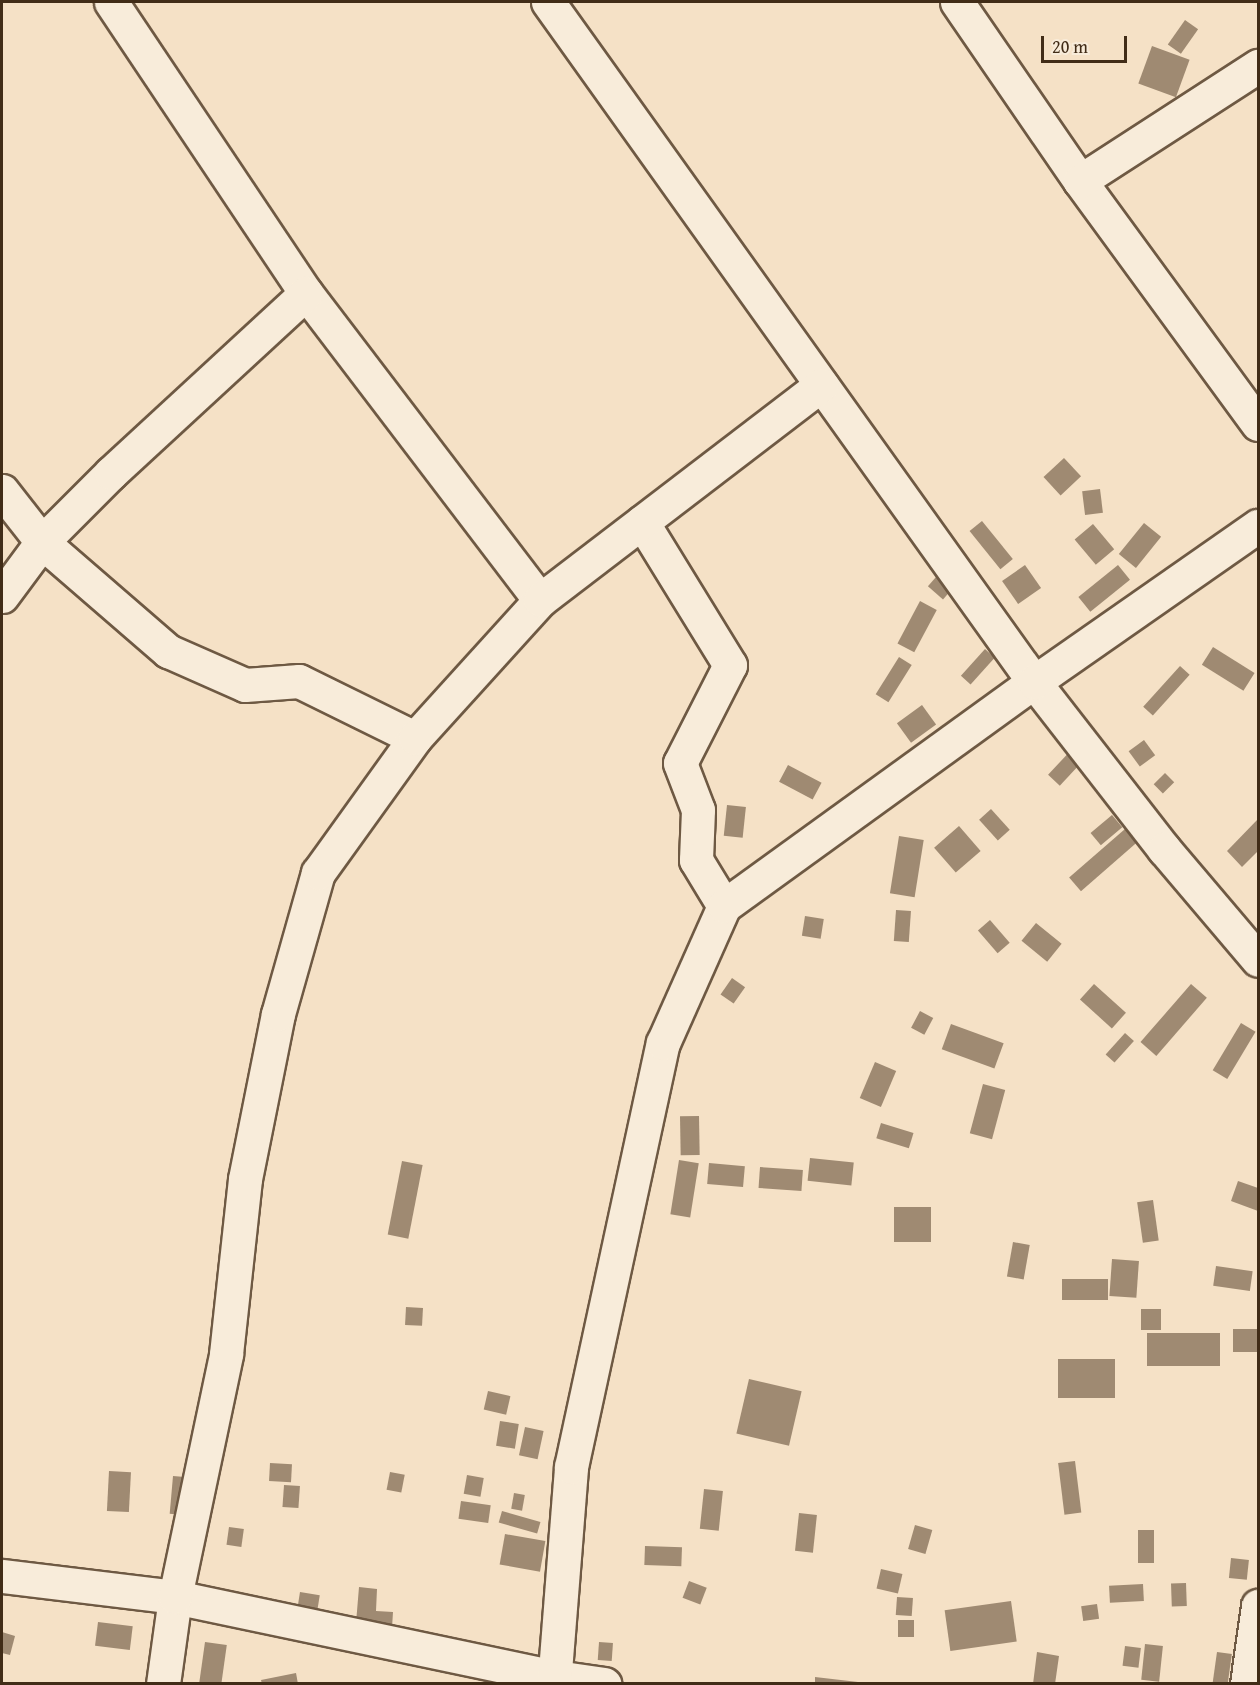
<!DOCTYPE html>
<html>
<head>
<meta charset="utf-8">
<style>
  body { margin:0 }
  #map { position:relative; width:1260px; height:1685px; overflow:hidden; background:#f5e1c6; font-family:"Gentium Book Plus",serif }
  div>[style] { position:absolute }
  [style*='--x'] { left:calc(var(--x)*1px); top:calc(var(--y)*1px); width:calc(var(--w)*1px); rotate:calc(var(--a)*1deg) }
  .building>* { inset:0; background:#9f8a72; transform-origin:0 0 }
  .roads { filter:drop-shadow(2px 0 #6e5943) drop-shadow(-2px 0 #6e5943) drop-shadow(0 2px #6e5943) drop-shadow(0 -2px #6e5943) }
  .minor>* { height:33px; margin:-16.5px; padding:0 16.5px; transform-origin:16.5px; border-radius:16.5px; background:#f8ecda }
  span { translate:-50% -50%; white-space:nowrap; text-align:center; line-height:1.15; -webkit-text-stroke:5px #f8ecda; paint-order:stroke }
  .frame { position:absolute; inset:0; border:3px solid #412c17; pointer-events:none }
  .scale { position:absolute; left:1041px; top:36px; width:86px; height:27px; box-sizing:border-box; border:3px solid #412c17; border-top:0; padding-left:8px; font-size:18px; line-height:21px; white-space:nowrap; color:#412c17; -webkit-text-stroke:4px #f8ecda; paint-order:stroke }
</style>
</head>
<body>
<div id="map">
  <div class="building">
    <i style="left:1185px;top:20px;width:16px;height:30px;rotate:35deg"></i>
    <i style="left:1152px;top:46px;width:40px;height:40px;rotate:20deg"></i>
    <i style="left:1064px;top:458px;width:25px;height:28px;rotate:47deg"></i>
    <i style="left:1100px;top:489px;width:24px;height:18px;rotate:83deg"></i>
    <i style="left:982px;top:521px;width:49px;height:16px;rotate:51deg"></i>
    <i style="left:1144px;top:523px;width:22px;height:40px;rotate:39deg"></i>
    <i style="left:1093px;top:524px;width:33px;height:24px;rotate:50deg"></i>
    <i style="left:1025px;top:565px;width:28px;height:28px;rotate:55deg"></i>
    <i style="left:1118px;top:565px;width:19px;height:51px;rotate:51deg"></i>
    <i style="left:943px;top:569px;width:20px;height:23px;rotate:41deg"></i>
    <i style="left:920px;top:601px;width:19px;height:48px;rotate:28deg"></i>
    <i style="left:1213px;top:647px;width:49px;height:21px;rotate:32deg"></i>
    <i style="left:985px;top:649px;width:13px;height:36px;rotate:42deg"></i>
    <i style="left:899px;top:657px;width:15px;height:44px;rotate:32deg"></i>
    <i style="left:1180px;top:666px;width:13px;height:55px;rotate:42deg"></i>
    <i style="left:922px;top:705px;width:24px;height:31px;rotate:54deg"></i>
    <i style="left:1144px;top:740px;width:19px;height:19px;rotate:54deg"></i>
    <i style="left:1074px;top:747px;width:16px;height:38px;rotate:43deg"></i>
    <i style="left:788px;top:765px;width:38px;height:19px;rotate:28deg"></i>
    <i style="left:1165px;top:773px;width:13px;height:16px;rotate:45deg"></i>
    <i style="left:727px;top:805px;width:19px;height:31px;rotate:6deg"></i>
    <i style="left:991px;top:809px;width:28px;height:16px;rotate:48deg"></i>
    <i style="left:1112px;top:815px;width:16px;height:28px;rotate:50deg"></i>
    <i style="clip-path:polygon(1258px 819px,1258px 851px,1242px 867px,1227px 851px)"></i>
    <i style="left:959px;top:826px;width:33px;height:33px;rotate:49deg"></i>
    <i style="left:1125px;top:829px;width:18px;height:74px;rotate:49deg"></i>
    <i style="left:899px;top:836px;width:25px;height:58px;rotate:9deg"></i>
    <i style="left:896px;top:910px;width:15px;height:31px;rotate:4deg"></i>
    <i style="left:805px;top:916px;width:19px;height:20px;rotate:9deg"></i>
    <i style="left:990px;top:920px;width:30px;height:16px;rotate:49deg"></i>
    <i style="left:1036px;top:923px;width:33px;height:23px;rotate:39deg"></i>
    <i style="left:732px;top:978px;width:16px;height:20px;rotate:35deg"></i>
    <i style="left:1094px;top:984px;width:43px;height:21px;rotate:42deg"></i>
    <i style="left:1191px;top:984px;width:21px;height:77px;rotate:41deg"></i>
    <i style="left:920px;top:1011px;width:15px;height:19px;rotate:28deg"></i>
    <i style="left:1241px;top:1023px;width:17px;height:55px;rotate:31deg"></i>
    <i style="left:951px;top:1024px;width:56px;height:27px;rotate:20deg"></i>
    <i style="left:1125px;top:1033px;width:12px;height:29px;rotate:42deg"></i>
    <i style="left:875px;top:1062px;width:23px;height:39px;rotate:23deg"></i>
    <i style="left:983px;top:1084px;width:23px;height:51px;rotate:15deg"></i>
    <i style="left:699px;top:1116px;width:39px;height:19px;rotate:89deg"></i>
    <i style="left:881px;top:1123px;width:34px;height:16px;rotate:17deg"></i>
    <i style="left:810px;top:1158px;width:44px;height:23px;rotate:6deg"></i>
    <i style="left:679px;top:1160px;width:20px;height:55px;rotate:9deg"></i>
    <i style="left:402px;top:1161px;width:21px;height:75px;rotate:11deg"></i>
    <i style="left:709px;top:1163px;width:36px;height:21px;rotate:5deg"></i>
    <i style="left:760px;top:1167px;width:43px;height:21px;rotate:4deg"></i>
    <i style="clip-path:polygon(1238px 1181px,1258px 1188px,1258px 1211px,1231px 1201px)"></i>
    <i style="left:1153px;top:1200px;width:41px;height:16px;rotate:82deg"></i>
    <i style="left:894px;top:1207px;width:37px;height:35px"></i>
    <i style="left:1013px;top:1242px;width:17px;height:35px;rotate:10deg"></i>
    <i style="left:1112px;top:1259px;width:27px;height:37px;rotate:4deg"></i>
    <i style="left:1216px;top:1266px;width:37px;height:20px;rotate:8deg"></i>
    <i style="left:1062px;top:1279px;width:46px;height:21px"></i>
    <i style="left:406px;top:1307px;width:17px;height:18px;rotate:3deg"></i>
    <i style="left:1141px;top:1309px;width:20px;height:21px"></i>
    <i style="left:1258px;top:1329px;width:23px;height:25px;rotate:90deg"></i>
    <i style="left:1147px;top:1333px;width:73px;height:33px"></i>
    <i style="left:1058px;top:1359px;width:57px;height:39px"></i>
    <i style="left:749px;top:1379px;width:54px;height:56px;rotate:13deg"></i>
    <i style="left:488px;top:1391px;width:23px;height:19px;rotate:13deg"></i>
    <i style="left:500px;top:1421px;width:19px;height:25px;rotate:9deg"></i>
    <i style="left:525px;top:1427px;width:19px;height:29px;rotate:12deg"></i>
    <i style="left:1075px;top:1461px;width:52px;height:17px;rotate:83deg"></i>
    <i style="left:270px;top:1463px;width:22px;height:18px;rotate:3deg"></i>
    <i style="left:109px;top:1471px;width:22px;height:40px;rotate:3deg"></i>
    <i style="left:390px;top:1472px;width:15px;height:18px;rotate:11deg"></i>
    <i style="left:467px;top:1475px;width:17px;height:19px;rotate:10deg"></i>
    <i style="left:173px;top:1476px;width:24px;height:38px;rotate:5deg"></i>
    <i style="left:284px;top:1485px;width:16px;height:22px;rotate:4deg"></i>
    <i style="left:704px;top:1489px;width:19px;height:40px;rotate:6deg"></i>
    <i style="left:514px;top:1493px;width:11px;height:16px;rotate:10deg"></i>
    <i style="left:461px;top:1501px;width:30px;height:18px;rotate:8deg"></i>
    <i style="left:502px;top:1511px;width:40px;height:12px;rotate:16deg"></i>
    <i style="left:799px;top:1513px;width:18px;height:38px;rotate:6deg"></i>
    <i style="left:915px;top:1525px;width:18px;height:25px;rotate:16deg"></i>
    <i style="left:229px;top:1527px;width:15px;height:18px;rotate:8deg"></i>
    <i style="left:1138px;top:1530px;width:16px;height:33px"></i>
    <i style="left:505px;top:1534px;width:41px;height:31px;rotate:10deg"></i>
    <i style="left:645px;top:1546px;width:37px;height:19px;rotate:2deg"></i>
    <i style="left:1231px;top:1558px;width:18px;height:20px;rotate:6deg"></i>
    <i style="left:881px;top:1569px;width:22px;height:20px;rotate:13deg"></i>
    <i style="left:689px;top:1581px;width:19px;height:18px;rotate:21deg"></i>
    <i style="left:1186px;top:1583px;width:23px;height:15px;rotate:88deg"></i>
    <i style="left:1143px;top:1584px;width:17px;height:34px;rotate:87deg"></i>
    <i style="clip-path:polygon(359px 1587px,377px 1589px,376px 1611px,393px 1612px,392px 1628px,356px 1623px)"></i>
    <i style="left:300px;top:1592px;width:20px;height:23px;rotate:9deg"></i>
    <i style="left:897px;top:1597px;width:16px;height:18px;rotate:4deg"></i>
    <i style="left:1011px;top:1601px;width:41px;height:67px;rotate:82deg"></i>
    <i style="left:1097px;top:1604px;width:15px;height:16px;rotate:82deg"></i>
    <i style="left:898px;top:1620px;width:16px;height:17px"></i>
    <i style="left:98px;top:1622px;width:35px;height:24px;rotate:7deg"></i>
    <i style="clip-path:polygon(2px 1632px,15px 1636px,10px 1655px,2px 1653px)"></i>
    <i style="left:205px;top:1642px;width:22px;height:43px;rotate:8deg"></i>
    <i style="left:599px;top:1642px;width:14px;height:18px;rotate:4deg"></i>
    <i style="left:1145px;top:1644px;width:18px;height:36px;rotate:6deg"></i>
    <i style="left:1125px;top:1646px;width:16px;height:20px;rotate:7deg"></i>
    <i style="clip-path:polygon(1037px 1652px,1059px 1656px,1055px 1684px,1033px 1684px)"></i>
    <i style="left:1217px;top:1652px;width:15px;height:32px;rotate:8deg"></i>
    <i style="clip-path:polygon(296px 1673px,298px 1684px,262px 1684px,261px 1680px)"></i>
    <i style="clip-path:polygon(815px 1677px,858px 1682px,858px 1684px,815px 1684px)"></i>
  </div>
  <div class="roads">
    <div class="minor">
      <i style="--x:111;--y:2;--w:350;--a:56.2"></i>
      <i style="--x:306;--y:293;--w:386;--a:52.7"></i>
      <i style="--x:548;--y:2;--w:836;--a:54.45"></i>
      <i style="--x:1034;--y:682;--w:212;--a:52.1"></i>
      <i style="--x:1164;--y:849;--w:145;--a:49.7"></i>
      <i style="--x:957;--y:2;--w:217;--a:55.5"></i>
      <i style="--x:1080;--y:181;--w:301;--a:53.8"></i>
      <i style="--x:1080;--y:181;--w:212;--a:-32.9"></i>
      <i style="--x:2;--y:491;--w:65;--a:51.9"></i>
      <i style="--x:42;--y:542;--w:167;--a:40.9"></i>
      <i style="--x:168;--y:651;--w:84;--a:23.8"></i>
      <i style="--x:245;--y:685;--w:54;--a:-4.2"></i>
      <i style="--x:299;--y:681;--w:129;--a:26.2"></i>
      <i style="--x:642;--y:522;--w:168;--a:58.4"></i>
      <i style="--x:730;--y:665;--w:110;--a:117"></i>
      <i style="--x:680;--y:763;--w:50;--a:69"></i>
      <i style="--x:698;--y:810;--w:50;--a:92.3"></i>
      <i style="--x:696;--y:860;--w:54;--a:58.7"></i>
      <i style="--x:2;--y:596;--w:67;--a:-53.5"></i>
      <i style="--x:42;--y:542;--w:98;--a:-45"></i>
      <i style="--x:111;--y:473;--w:265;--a:-42.7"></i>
      <i style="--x:2;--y:1576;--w:174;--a:6.9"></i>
      <i style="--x:175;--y:1597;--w:389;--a:11.9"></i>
      <i style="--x:556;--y:1677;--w:49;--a:8.3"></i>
      <i style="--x:163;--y:1684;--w:88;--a:-82.1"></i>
      <i style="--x:175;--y:1597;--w:248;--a:-78.1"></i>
      <i style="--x:226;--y:1354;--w:176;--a:-83.8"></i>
      <i style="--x:245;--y:1179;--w:168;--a:-78.7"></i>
      <i style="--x:278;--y:1014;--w:147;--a:-74.2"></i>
      <i style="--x:318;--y:873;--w:166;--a:-54.3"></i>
      <i style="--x:415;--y:738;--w:186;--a:-47.8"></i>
      <i style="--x:540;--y:600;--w:354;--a:-37.4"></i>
      <i style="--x:554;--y:1684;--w:218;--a:-85.5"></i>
      <i style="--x:571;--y:1467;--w:434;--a:-77.8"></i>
      <i style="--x:663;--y:1043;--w:150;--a:-66"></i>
      <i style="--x:724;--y:906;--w:382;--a:-35.9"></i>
      <i style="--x:1034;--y:682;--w:273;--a:-34.9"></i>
      <i style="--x:1247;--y:1684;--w:79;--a:-82"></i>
    </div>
  </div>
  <div class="frame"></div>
  <div class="scale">20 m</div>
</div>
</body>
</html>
